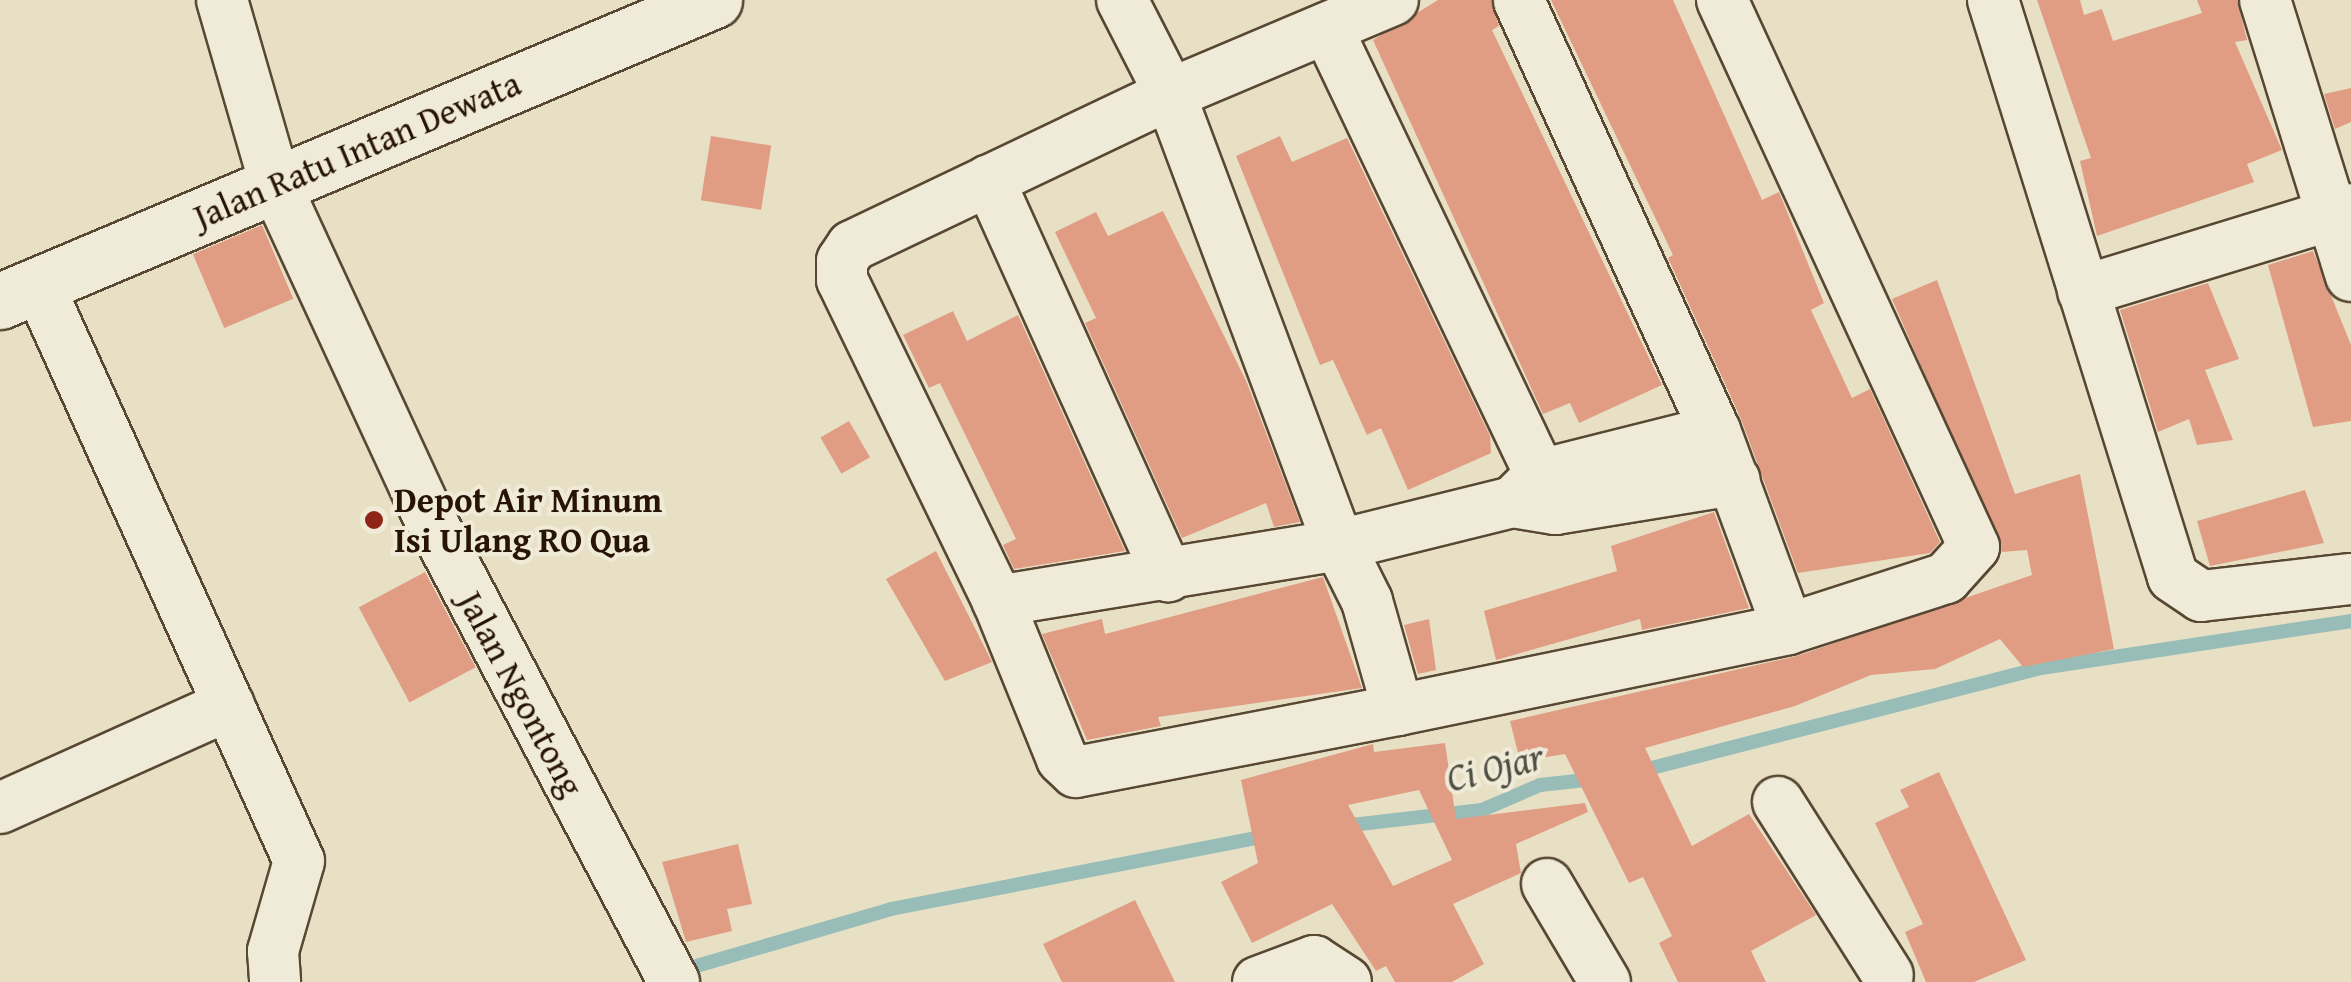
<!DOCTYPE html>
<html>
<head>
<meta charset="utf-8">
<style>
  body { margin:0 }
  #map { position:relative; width:2351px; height:982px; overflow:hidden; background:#e8e0c4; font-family:"Gentium Book Plus",serif }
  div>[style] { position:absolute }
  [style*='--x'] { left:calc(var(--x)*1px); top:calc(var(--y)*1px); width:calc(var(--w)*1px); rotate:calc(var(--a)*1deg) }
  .stream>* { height:14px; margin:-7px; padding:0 7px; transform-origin:7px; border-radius:7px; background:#98bdb8 }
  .building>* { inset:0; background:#e09d84; transform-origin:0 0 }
  .roads { filter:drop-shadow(2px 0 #574733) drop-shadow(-2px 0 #574733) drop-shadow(0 2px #574733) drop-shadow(0 -2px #574733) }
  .minor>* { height:50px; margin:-25px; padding:0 25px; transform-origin:25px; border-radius:25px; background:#f0ebd9 }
  .tertiary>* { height:55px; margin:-27.5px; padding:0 27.5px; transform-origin:27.5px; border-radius:27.5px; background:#f0ebd9 }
  .dots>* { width:28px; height:28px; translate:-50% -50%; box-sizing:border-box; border:5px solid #f0ebd9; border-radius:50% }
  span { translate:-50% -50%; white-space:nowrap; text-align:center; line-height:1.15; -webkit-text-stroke:8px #f0ebd9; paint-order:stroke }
  .street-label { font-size:35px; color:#271403 }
  .poi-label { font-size:35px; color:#271403; font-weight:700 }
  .left { translate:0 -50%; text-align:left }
  .water-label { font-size:38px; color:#4f4f42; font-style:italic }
</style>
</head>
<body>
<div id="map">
  <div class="stream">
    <i style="--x:1640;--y:771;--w:414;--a:-14.4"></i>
    <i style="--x:2041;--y:668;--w:314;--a:-8.6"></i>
    <i style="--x:1343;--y:826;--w:140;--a:-6.6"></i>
    <i style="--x:1482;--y:810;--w:63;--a:-23.3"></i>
    <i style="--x:1540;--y:785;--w:55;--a:-6.2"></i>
    <i style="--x:676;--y:972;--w:224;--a:-16.3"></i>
    <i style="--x:891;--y:909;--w:383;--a:-11"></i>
  </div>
  <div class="building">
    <i style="clip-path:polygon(1438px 0,1491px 0,1499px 26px,1492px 30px,1662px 385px,1579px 423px,1570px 403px,1543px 414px,1373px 40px)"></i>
    <i style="clip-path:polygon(1551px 0,1673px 0,1762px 200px,1779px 192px,1824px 303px,1811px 310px,1852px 398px,1870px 389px,1940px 542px,1930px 553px,1798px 573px,1741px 419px,1668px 258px,1673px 255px)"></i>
    <i style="clip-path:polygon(2037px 0,2080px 0,2084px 15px,2102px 9px,2113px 41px,2202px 13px,2197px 0,2237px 0,2247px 40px,2235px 42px,2282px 150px,2247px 164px,2254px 182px,2097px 236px,2080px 161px,2091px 158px)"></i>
    <i style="clip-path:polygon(2351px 88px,2351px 122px,2335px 129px,2324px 94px)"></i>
    <i style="left:711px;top:136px;width:61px;height:65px;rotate:9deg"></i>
    <i style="clip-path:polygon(1280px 136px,1292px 162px,1347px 138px,1490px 436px,1491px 453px,1408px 490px,1381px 428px,1367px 435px,1333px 360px,1320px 365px,1236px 156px)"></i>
    <i style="clip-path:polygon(1163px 211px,1247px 383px,1300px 522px,1274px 527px,1266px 503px,1182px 538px,1085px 323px,1096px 318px,1055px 232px,1096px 212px,1108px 236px)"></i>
    <i style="left:262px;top:225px;width:80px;height:75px;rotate:67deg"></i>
    <i style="clip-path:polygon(2313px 251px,2351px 345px,2351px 421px,2313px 427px,2268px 265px)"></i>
    <i style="clip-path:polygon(1937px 280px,2015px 494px,2080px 474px,2114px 649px,2023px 667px,2000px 639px,1935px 669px,1871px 675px,1795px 706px,1645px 748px,1692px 846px,1749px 814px,1816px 915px,1751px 951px,1766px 982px,1678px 982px,1659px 943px,1672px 936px,1643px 877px,1629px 883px,1565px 754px,1520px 761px,1510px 721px,1797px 656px,2032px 575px,2027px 550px,2002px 552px,1892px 299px)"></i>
    <i style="clip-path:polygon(2208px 283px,2239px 359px,2205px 370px,2233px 440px,2197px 445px,2189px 419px,2158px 432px,2120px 310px)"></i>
    <i style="clip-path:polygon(953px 311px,967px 341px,1018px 315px,1125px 551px,1014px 569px,1003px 545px,1016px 539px,940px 383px,929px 388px,903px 335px)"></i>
    <i style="left:849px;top:421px;width:42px;height:33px;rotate:60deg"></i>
    <i style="clip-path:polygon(2305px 490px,2324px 543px,2210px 566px,2197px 521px)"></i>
    <i style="clip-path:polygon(1714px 512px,1749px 608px,1642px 630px,1640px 619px,1496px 660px,1484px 611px,1617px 571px,1611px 546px)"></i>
    <i style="clip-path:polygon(936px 551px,992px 662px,945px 681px,886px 579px)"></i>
    <i style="left:425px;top:572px;width:108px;height:75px;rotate:62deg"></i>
    <i style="clip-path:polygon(1323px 577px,1362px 688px,1158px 717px,1161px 726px,1087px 740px,1042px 634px,1102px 619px,1105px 634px)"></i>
    <i style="clip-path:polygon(1429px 619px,1436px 670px,1418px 674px,1404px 625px)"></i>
    <i style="clip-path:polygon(evenodd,1445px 743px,1456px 819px,1585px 803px,1588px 812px,1516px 844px,1521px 873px,1453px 904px,1484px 964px,1452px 982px,1395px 982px,1386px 966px,1376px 971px,1332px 904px,1252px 943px,1221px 882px,1258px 863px,1241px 780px,1373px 744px,1374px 752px,1445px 743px,1419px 790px,1452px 860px,1393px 886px,1348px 805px,1419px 790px)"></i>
    <i style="clip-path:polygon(1939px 772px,2026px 960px,1974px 982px,1926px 982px,1905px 932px,1923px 924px,1875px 823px,1909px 807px,1900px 790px)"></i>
    <i style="clip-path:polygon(738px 844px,752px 904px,727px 909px,732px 931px,686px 942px,662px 862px)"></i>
    <i style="clip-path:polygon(1135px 900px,1175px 982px,1062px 982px,1043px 944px)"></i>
  </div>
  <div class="roads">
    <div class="minor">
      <i style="--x:222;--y:0;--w:191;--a:73.9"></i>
      <i style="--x:275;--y:184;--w:358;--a:65.2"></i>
      <i style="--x:425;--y:509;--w:535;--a:62.24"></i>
      <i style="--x:1122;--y:0;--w:106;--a:62.9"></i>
      <i style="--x:1170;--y:94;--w:482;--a:69.5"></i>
      <i style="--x:1339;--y:545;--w:179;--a:-13.9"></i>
      <i style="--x:1513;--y:502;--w:43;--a:9.5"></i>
      <i style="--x:1555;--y:509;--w:182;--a:-9.2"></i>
      <i style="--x:1722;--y:0;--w:602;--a:65.26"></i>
      <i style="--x:1974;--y:547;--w:42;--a:132.1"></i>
      <i style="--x:1946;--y:578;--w:166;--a:162.1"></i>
      <i style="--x:1993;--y:0;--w:604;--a:72.67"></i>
      <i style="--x:2173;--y:577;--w:34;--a:34"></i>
      <i style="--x:2201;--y:596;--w:151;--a:-6.5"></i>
      <i style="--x:2265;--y:0;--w:289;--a:72.7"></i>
      <i style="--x:1327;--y:28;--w:495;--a:64.5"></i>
      <i style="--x:989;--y:180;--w:435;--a:65.7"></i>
      <i style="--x:38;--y:284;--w:633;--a:65.66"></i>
      <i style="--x:299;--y:861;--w:94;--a:106.1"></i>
      <i style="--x:273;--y:951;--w:31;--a:86"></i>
      <i style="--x:2083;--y:291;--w:280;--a:-17"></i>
      <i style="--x:1515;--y:500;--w:35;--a:-45"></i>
      <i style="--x:1540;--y:475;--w:180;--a:-14.1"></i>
      <i style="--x:998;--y:601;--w:357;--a:-115.9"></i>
      <i style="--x:842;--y:280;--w:19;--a:-90"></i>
      <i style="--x:842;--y:261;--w:18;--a:-56"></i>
      <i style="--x:852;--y:246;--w:352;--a:-25.5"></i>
      <i style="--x:1170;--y:94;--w:242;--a:-22.9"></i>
      <i style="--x:1398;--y:710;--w:113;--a:-105.9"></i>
      <i style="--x:1367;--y:601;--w:63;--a:-116.6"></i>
      <i style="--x:1339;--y:545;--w:346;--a:170.7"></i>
      <i style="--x:998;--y:601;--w:170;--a:67.9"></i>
      <i style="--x:1062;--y:759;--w:19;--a:43"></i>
      <i style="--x:1076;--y:772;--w:328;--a:-10.9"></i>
      <i style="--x:1398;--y:710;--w:398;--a:-11.7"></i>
      <i style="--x:1788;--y:629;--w:211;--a:-110.2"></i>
      <i style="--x:1715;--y:431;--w:473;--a:-114.5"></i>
      <i style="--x:1778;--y:802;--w:205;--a:57.6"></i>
      <i style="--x:0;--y:808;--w:251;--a:-24.2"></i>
      <i style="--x:1547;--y:884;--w:114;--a:59.4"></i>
      <i style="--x:1258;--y:982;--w:60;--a:-20.6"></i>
      <i style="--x:1314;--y:961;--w:38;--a:33"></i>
    </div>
    <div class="tertiary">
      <i style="--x:0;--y:301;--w:775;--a:-22.86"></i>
    </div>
  </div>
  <div class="dots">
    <i style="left:374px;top:520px;background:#8f2418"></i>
  </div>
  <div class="street-label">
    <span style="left:357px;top:150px;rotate:-23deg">Jalan Ratu Intan Dewata</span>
    <span style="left:521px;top:694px;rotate:62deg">Jalan Ngontong</span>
  </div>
  <div class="poi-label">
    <span class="left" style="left:394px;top:520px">Depot Air Minum<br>Isi Ulang RO Qua</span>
  </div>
  <div class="water-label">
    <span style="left:1495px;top:767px;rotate:-14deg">Ci Ojar</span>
  </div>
</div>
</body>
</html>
